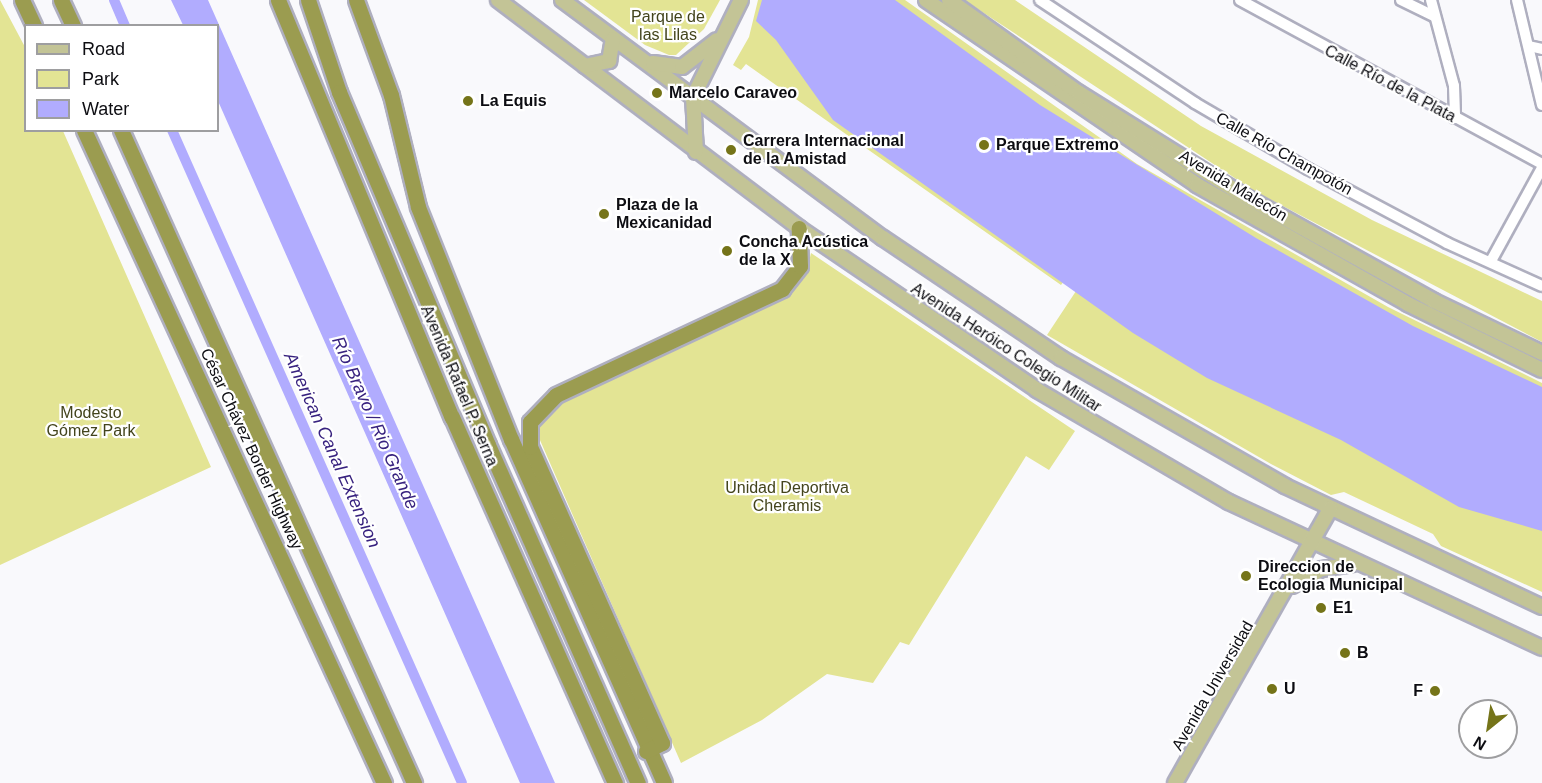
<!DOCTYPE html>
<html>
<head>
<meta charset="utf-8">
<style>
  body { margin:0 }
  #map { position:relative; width:1542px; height:783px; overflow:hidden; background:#f9f9fc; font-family:Helvetica,sans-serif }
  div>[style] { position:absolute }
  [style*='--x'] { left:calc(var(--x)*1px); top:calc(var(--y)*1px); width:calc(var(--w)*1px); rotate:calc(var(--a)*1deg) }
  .green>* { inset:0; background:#e3e494 }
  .water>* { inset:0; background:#b1acfe }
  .canal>* { height:10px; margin:-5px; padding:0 5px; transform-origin:5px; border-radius:5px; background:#b1acfe }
  .roads { filter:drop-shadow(2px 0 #afafbf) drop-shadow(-2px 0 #afafbf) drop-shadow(0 2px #afafbf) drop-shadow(0 -2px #afafbf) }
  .minor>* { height:10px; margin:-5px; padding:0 5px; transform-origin:5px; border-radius:5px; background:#fff }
  .major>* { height:14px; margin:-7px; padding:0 7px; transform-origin:7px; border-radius:7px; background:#c3c496 }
  .highway>* { height:15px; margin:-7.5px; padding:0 7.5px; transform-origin:7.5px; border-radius:7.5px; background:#9b9c50 }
  .dots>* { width:16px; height:16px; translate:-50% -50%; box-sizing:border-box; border:3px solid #fff; border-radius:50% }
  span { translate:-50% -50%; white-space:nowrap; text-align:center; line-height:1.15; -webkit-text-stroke:4.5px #fff; paint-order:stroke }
  .park-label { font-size:16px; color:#43441c }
  .street-label { font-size:16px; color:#0d0d12 }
  .poi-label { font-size:16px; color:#0d0d12; font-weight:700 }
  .left { translate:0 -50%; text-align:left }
  .right { translate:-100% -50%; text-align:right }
  .water-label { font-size:18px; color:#38227f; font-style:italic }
  .legend { position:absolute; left:24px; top:24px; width:195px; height:108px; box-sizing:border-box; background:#fff; border:2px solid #9e9ea0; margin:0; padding:8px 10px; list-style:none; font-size:18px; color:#0d0d12 }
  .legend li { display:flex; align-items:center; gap:12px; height:30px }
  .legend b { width:30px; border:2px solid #9e9ea0 }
  .north { position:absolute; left:1458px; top:699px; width:60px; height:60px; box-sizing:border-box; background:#fff; border:2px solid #9e9ea0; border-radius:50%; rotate:210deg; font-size:16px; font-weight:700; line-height:24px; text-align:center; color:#0d0d12 }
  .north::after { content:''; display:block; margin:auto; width:21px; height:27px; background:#757419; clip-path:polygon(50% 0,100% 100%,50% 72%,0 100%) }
</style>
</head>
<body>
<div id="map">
  <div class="green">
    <i style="clip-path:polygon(0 0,25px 47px,26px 130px,63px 131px,211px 467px,0 565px)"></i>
    <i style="clip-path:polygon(584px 0,720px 0,704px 29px,676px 55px,669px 55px,645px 45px)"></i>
    <i style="clip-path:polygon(758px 0,905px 0,1137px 164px,1388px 307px,1542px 383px,1542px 592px,1441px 546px,1433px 534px,1344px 492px,1331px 495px,1271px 464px,1047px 335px,1080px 285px,1067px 277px,1061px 285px,746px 64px,741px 70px,733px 65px,749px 37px)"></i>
    <i style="clip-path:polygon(964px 0,1015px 0,1201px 126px,1372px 220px,1542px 301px,1542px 342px,1256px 192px)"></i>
    <i style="clip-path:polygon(811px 253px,1075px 431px,1049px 470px,1026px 456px,909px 645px,900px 642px,873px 683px,827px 674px,762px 720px,681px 763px,536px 431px,551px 408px,789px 296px,806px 274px)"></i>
  </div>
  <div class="water">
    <i style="clip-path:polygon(171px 0,208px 0,555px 783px,520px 783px,218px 101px,218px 26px,183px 25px)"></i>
    <i style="clip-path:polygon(762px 0,895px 0,1040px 105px,1256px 238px,1413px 326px,1542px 387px,1542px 531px,1459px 507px,1341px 440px,1207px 378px,1133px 333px,833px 120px,776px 40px,756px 21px)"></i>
  </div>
  <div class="canal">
    <i style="--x:114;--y:0;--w:28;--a:67"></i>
    <i style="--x:172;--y:130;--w:714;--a:66.05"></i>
  </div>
  <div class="roads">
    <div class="minor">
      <i style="--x:1040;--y:0;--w:186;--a:33.6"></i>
      <i style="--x:1195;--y:103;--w:131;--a:30.3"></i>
      <i style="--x:1308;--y:169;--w:157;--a:28"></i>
      <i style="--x:1447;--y:243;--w:104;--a:24.4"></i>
      <i style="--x:1240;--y:0;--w:344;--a:28.5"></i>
      <i style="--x:1401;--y:0;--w:37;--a:26"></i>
      <i style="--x:1431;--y:0;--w:89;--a:75"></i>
      <i style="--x:1454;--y:86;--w:32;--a:88"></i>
      <i style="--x:1517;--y:0;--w:108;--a:76.6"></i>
      <i style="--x:1529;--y:46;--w:13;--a:13"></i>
      <i style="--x:1491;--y:261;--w:106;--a:-61.3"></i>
    </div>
    <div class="major">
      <i style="--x:498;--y:0;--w:378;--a:37.1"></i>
      <i style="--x:799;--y:228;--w:288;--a:34.2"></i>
      <i style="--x:1037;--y:390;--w:222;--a:30.3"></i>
      <i style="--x:1229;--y:502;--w:345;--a:25"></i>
      <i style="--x:562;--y:0;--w:400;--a:36.6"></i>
      <i style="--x:883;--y:238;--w:215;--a:34"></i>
      <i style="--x:1061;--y:358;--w:258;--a:29.7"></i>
      <i style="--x:1285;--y:486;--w:284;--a:25.2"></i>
      <i style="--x:926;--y:0;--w:328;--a:34.3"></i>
      <i style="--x:1197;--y:185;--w:242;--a:29.4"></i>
      <i style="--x:1408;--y:304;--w:149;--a:26.2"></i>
      <i style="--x:949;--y:0;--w:160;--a:35.6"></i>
      <i style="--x:1079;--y:93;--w:193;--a:31.9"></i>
      <i style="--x:1243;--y:195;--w:218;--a:29"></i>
      <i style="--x:1434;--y:301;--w:120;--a:25.7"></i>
      <i style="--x:653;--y:63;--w:29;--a:8"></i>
      <i style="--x:682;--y:67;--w:44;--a:-37.6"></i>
      <i style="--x:585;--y:66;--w:25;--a:-12"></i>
      <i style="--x:609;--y:61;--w:22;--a:-80"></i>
      <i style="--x:696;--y:152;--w:55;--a:-93.1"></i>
      <i style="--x:693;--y:97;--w:108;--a:-63.7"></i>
      <i style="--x:1292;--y:586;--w:34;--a:-30"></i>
      <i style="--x:1322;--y:569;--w:31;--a:-9"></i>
      <i style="--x:1175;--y:783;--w:315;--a:-60.5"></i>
    </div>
    <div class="highway">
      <i style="--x:22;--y:0;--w:29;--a:65"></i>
      <i style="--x:61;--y:0;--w:29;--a:65"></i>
      <i style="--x:278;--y:0;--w:452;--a:67.4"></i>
      <i style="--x:452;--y:417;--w:401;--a:66"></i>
      <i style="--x:308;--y:0;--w:97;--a:71.4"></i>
      <i style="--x:339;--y:92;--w:383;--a:67.1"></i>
      <i style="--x:488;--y:445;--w:370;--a:66.1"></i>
      <i style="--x:356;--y:0;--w:101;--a:69.8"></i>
      <i style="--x:391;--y:95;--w:115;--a:76.4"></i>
      <i style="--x:418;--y:207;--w:250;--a:68.2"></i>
      <i style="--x:511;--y:439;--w:376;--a:66"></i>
      <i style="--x:84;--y:130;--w:719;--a:65.33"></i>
      <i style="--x:121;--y:130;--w:716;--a:65.83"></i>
      <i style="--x:646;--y:751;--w:18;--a:-27"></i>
      <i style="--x:662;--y:743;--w:324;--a:-114"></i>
      <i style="--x:530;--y:447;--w:25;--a:-90"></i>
      <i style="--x:530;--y:422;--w:37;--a:-46"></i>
      <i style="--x:556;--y:395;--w:250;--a:-25.1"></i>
      <i style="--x:782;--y:289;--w:29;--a:-52"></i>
      <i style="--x:800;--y:266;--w:38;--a:-92"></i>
    </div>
  </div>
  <div class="dots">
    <i style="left:657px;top:93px;background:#757419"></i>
    <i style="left:468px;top:101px;background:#757419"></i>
    <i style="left:984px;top:145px;background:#757419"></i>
    <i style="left:731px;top:150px;background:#757419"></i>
    <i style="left:604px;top:214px;background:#757419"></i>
    <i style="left:727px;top:251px;background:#757419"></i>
    <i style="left:1246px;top:576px;background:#757419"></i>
    <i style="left:1321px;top:608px;background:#757419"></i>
    <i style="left:1345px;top:653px;background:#757419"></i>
    <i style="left:1272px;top:689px;background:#757419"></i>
    <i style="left:1435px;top:691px;background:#757419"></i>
  </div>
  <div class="park-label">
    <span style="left:668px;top:26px">Parque de<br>las Lilas</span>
    <span style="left:91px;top:422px">Modesto<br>Gómez Park</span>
    <span style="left:787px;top:497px">Unidad Deportiva<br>Cheramis</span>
  </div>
  <div class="street-label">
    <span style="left:1390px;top:84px;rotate:28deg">Calle Río de la Plata</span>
    <span style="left:1284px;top:154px;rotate:29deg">Calle Río Champotón</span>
    <span style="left:1233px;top:186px;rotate:31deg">Avenida Malecón</span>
    <span style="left:1006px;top:348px;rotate:33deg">Avenida Heróico Colegio Militar</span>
    <span style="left:459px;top:386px;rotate:67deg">Avenida Rafael P. Serna</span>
    <span style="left:251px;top:449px;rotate:65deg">César Chávez Border Highway</span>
    <span style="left:1213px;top:686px;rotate:-60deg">Avenida Universidad</span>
  </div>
  <div class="poi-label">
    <span class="left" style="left:669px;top:93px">Marcelo Caraveo</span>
    <span class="left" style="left:480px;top:101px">La Equis</span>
    <span class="left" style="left:743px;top:150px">Carrera Internacional<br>de la Amistad</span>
    <span class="left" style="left:996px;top:145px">Parque Extremo</span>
    <span class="left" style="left:616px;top:214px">Plaza de la<br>Mexicanidad</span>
    <span class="left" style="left:739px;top:251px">Concha Acústica<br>de la X</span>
    <span class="left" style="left:1258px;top:576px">Direccion de<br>Ecologia Municipal</span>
    <span class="left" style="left:1333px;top:608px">E1</span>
    <span class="left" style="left:1357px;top:653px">B</span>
    <span class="left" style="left:1284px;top:689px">U</span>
    <span class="right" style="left:1423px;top:691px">F</span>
  </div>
  <div class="water-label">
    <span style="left:375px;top:423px;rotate:66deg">Río Bravo / Rio Grande</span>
    <span style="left:332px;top:450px;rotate:66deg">American Canal Extension</span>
  </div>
  <ul class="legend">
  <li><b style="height:8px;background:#c3c496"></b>Road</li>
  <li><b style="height:16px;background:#e3e494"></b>Park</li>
  <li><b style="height:16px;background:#b1acfe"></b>Water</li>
  </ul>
  <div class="north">N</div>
</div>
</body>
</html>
